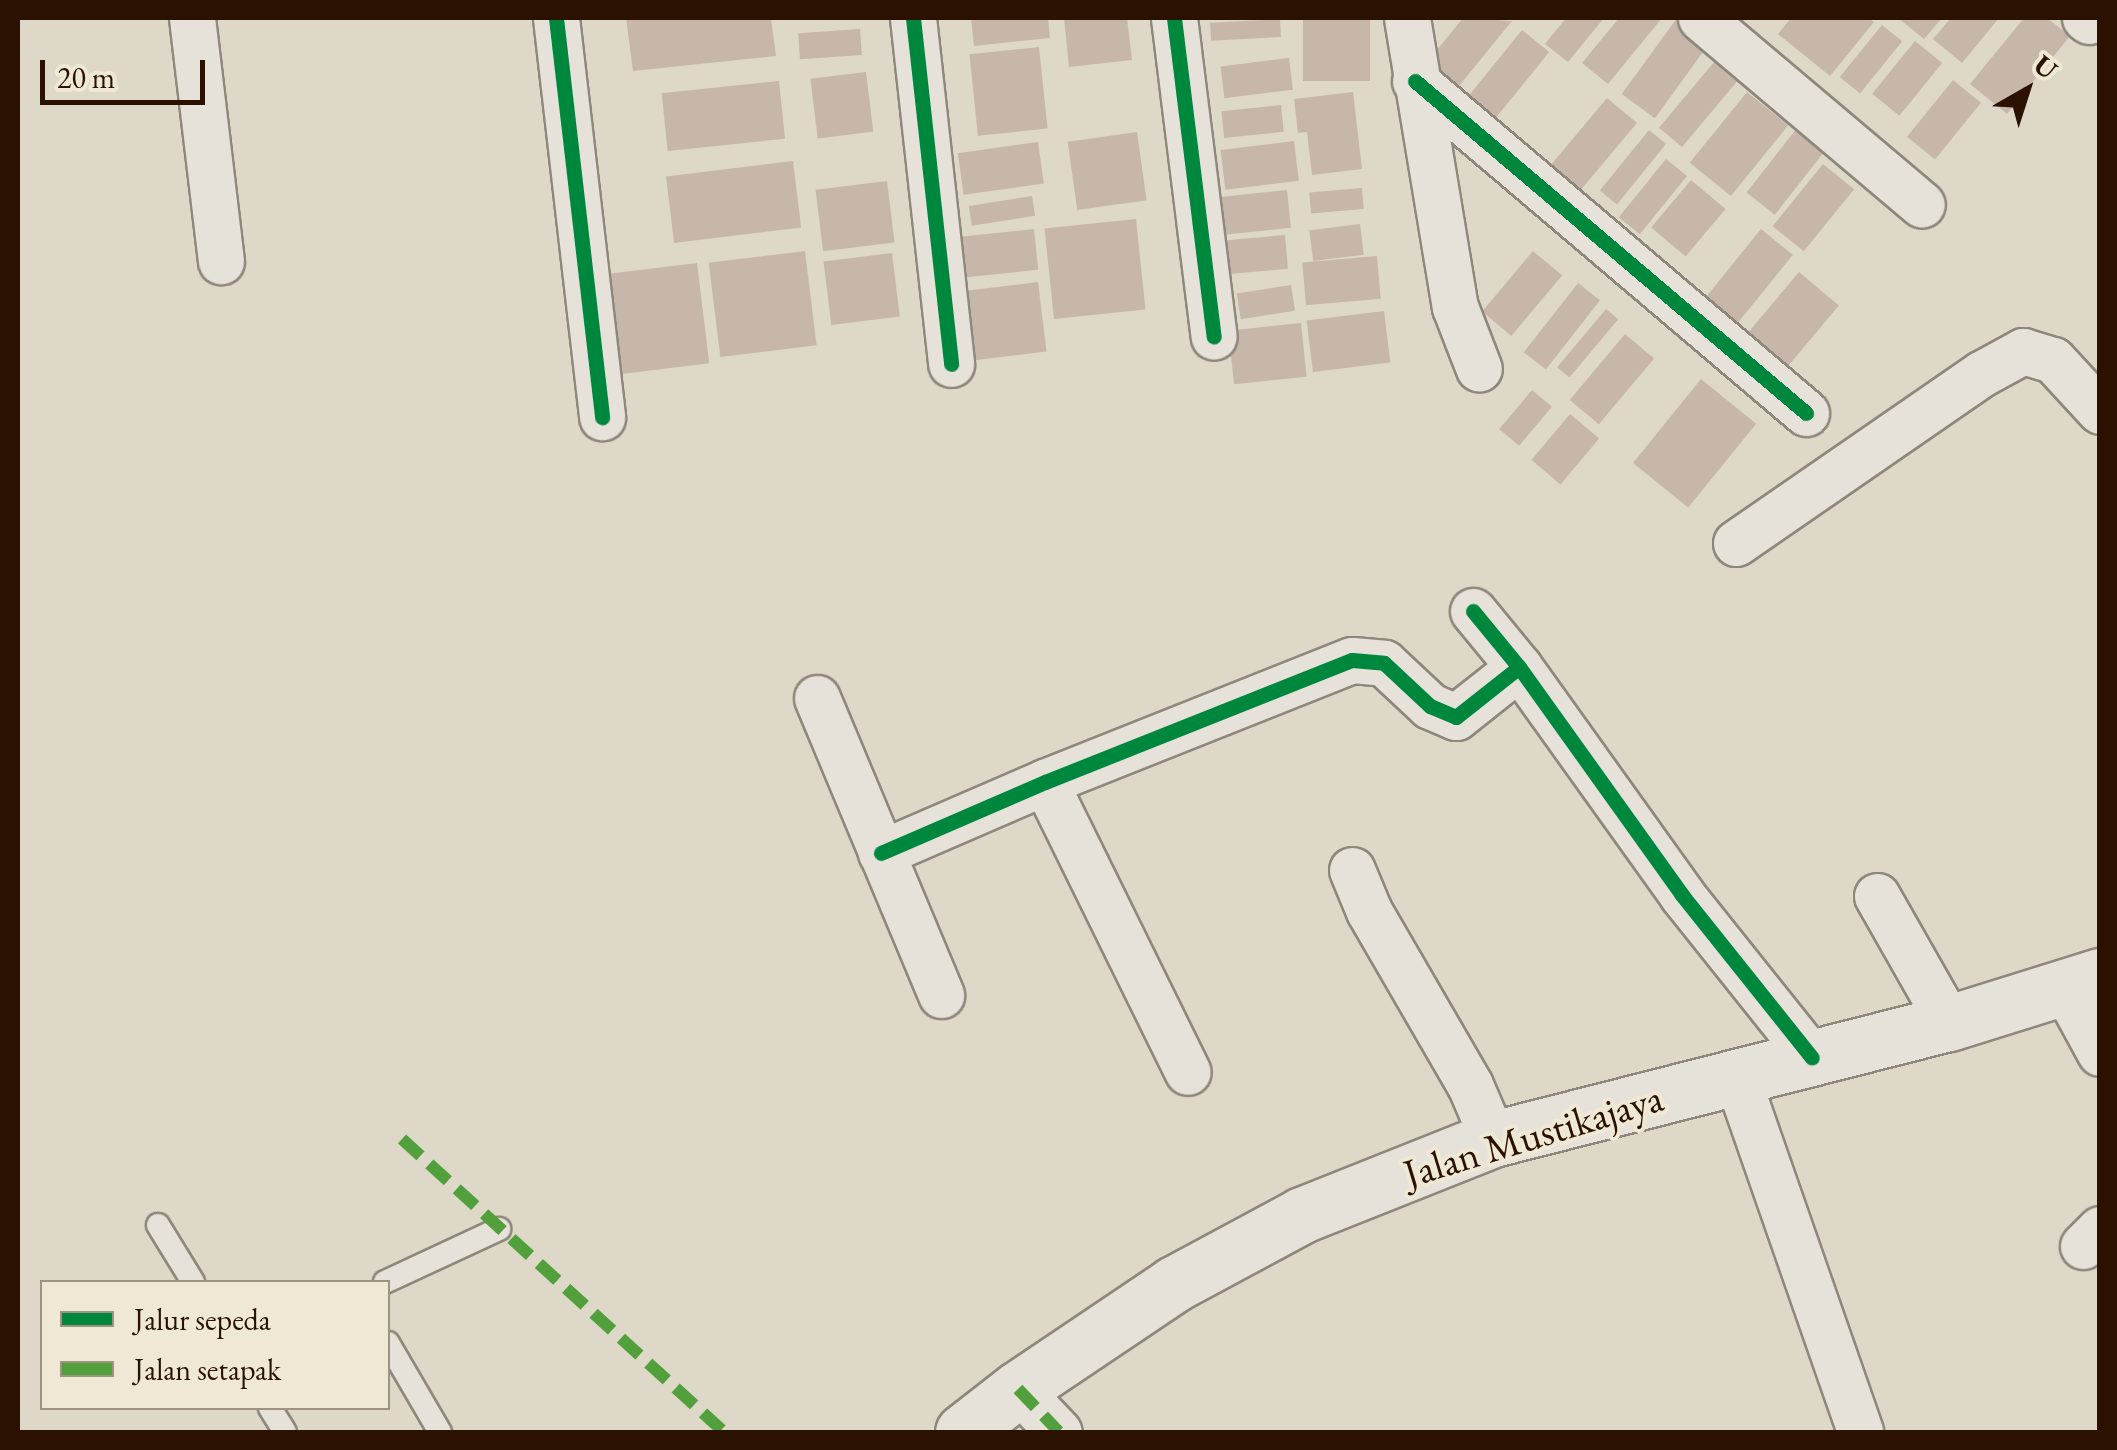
<!DOCTYPE html>
<html>
<head>
<meta charset="utf-8">
<style>
  body { margin:0 }
  #map { position:relative; width:2117px; height:1450px; overflow:hidden; background:#ded8c8; font-family:"EB Garamond",serif }
  div>[style] { position:absolute }
  [style*='--x'] { left:calc(var(--x)*1px); top:calc(var(--y)*1px); width:calc(var(--w)*1px); rotate:calc(var(--a)*1deg) }
  .building>* { inset:0; background:#c7b7aa; transform-origin:0 0 }
  .roads { filter:drop-shadow(2px 0 #8e877c) drop-shadow(-2px 0 #8e877c) drop-shadow(0 2px #8e877c) drop-shadow(0 -2px #8e877c) }
  .service>* { height:22px; margin:-11px; padding:0 11px; transform-origin:11px; border-radius:11px; background:#e6e2da }
  .minor>* { height:45px; margin:-22.5px; padding:0 22.5px; transform-origin:22.5px; border-radius:22.5px; background:#e6e2da }
  .secondary>* { height:55px; margin:-27.5px; padding:0 27.5px; transform-origin:27.5px; border-radius:27.5px; background:#e6e2da }
  .quiet>* { height:12px; margin-top:-6px; transform-origin:0; background:repeating-linear-gradient(90deg,#51a03c 0 25px,transparent 0 37px) }
  .cycleway>* { height:15px; margin:-7.5px; padding:0 7.5px; transform-origin:7.5px; border-radius:7.5px; background:#00873e }
  span { translate:-50% -50%; white-space:nowrap; text-align:center; line-height:1.15; -webkit-text-stroke:8px #efe8d5; paint-order:stroke }
  .street-label { font-size:40px; color:#2a1100 }
  .frame { position:absolute; inset:0; border:20px solid #2a1100; pointer-events:none }
  .legend { position:absolute; left:40px; top:1280px; width:350px; height:130px; box-sizing:border-box; background:#efe8d5; border:2px solid #a09280; margin:0; padding:12px 18px; list-style:none; font-size:30px; color:#2a1100 }
  .legend li { display:flex; align-items:center; gap:20px; height:50px }
  .legend b { width:50px; border:2px solid #a09280 }
  .north { position:absolute; left:1977px; top:40px; width:100px; height:100px; -webkit-text-stroke:8px #efe8d5; paint-order:stroke; rotate:39deg; font-size:28px; font-weight:700; line-height:40px; text-align:center; color:#2a1100 }
  .north::after { content:''; display:block; margin:auto; width:35px; height:45px; background:#2a1100; clip-path:polygon(50% 0,100% 100%,50% 72%,0 100%) }
  .scale { position:absolute; left:40px; top:60px; width:165px; height:45px; box-sizing:border-box; border:5px solid #2a1100; border-top:0; padding-left:12px; font-size:30px; line-height:35px; white-space:nowrap; color:#2a1100; -webkit-text-stroke:8px #efe8d5; paint-order:stroke }
</style>
</head>
<body>
<div id="map">
  <div class="building">
    <i style="clip-path:polygon(626px 18px,771px 18px,776px 56px,633px 71px)"></i>
    <i style="clip-path:polygon(971px 18px,1048px 18px,1050px 38px,974px 46px)"></i>
    <i style="clip-path:polygon(1064px 18px,1127px 18px,1132px 60px,1069px 67px)"></i>
    <i style="left:1303px;top:18px;width:67px;height:63px"></i>
    <i style="clip-path:polygon(1463px 18px,1512px 21px,1454px 92px,1423px 67px)"></i>
    <i style="clip-path:polygon(1566px 18px,1604px 18px,1568px 62px,1545px 44px)"></i>
    <i style="clip-path:polygon(1619px 18px,1662px 18px,1608px 84px,1582px 63px)"></i>
    <i style="left:1677px;top:18px;width:41px;height:94px;rotate:36deg"></i>
    <i style="clip-path:polygon(1791px 18px,1868px 18px,1874px 22px,1830px 76px,1778px 34px)"></i>
    <i style="clip-path:polygon(1898px 18px,1942px 18px,1924px 39px)"></i>
    <i style="clip-path:polygon(1951px 18px,1999px 18px,1962px 63px,1933px 39px)"></i>
    <i style="clip-path:polygon(2024px 18px,2047px 18px,2070px 36px,2007px 114px,1970px 84px)"></i>
    <i style="left:1280px;top:19px;width:18px;height:70px;rotate:87deg"></i>
    <i style="left:1882px;top:25px;width:26px;height:67px;rotate:39deg"></i>
    <i style="left:860px;top:29px;width:26px;height:62px;rotate:86deg"></i>
    <i style="left:1522px;top:30px;width:35px;height:95px;rotate:39deg"></i>
    <i style="left:1915px;top:41px;width:35px;height:68px;rotate:39deg"></i>
    <i style="left:1039px;top:47px;width:82px;height:70px;rotate:84deg"></i>
    <i style="left:1289px;top:58px;width:32px;height:69px;rotate:83deg"></i>
    <i style="left:1715px;top:61px;width:30px;height:87px;rotate:40deg"></i>
    <i style="left:866px;top:72px;width:60px;height:56px;rotate:83deg"></i>
    <i style="left:1953px;top:80px;width:36px;height:73px;rotate:39deg"></i>
    <i style="left:779px;top:81px;width:58px;height:118px;rotate:84deg"></i>
    <i style="clip-path:polygon(1353px 92px,1362px 169px,1312px 175px,1307px 132px,1298px 133px,1294px 99px)"></i>
    <i style="left:1747px;top:92px;width:53px;height:91px;rotate:39deg"></i>
    <i style="left:1607px;top:98px;width:39px;height:87px;rotate:40deg"></i>
    <i style="left:1281px;top:105px;width:27px;height:60px;rotate:84deg"></i>
    <i style="left:1797px;top:128px;width:36px;height:82px;rotate:38deg"></i>
    <i style="left:1649px;top:130px;width:22px;height:78px;rotate:39deg"></i>
    <i style="left:1137px;top:132px;width:69px;height:70px;rotate:82deg"></i>
    <i style="left:1294px;top:141px;width:40px;height:74px;rotate:83deg"></i>
    <i style="left:1038px;top:142px;width:42px;height:81px;rotate:82deg"></i>
    <i style="left:1666px;top:159px;width:27px;height:75px;rotate:39deg"></i>
    <i style="left:793px;top:161px;width:67px;height:128px;rotate:83deg"></i>
    <i style="left:1823px;top:164px;width:40px;height:80px;rotate:39deg"></i>
    <i style="left:1691px;top:180px;width:45px;height:62px;rotate:40deg"></i>
    <i style="left:887px;top:181px;width:62px;height:72px;rotate:83deg"></i>
    <i style="left:1362px;top:188px;width:21px;height:53px;rotate:85deg"></i>
    <i style="left:1287px;top:190px;width:38px;height:69px;rotate:84deg"></i>
    <i style="left:1032px;top:196px;width:20px;height:64px;rotate:81deg"></i>
    <i style="left:1136px;top:219px;width:91px;height:92px;rotate:84deg"></i>
    <i style="left:1360px;top:224px;width:31px;height:51px;rotate:83deg"></i>
    <i style="left:1034px;top:229px;width:41px;height:72px;rotate:84deg"></i>
    <i style="left:1761px;top:229px;width:41px;height:89px;rotate:39deg"></i>
    <i style="left:1285px;top:235px;width:34px;height:59px;rotate:85deg"></i>
    <i style="left:805px;top:251px;width:95px;height:97px;rotate:83deg"></i>
    <i style="left:1533px;top:251px;width:38px;height:79px;rotate:40deg"></i>
    <i style="left:892px;top:253px;width:64px;height:69px;rotate:83deg"></i>
    <i style="left:1377px;top:256px;width:43px;height:75px;rotate:85deg"></i>
    <i style="left:697px;top:263px;width:101px;height:93px;rotate:83deg"></i>
    <i style="left:1799px;top:272px;width:52px;height:80px;rotate:40deg"></i>
    <i style="left:1038px;top:282px;width:70px;height:81px;rotate:83deg"></i>
    <i style="left:1578px;top:283px;width:28px;height:88px;rotate:38deg"></i>
    <i style="left:1291px;top:285px;width:26px;height:55px;rotate:81deg"></i>
    <i style="left:1606px;top:309px;width:16px;height:76px;rotate:40deg"></i>
    <i style="left:1384px;top:311px;width:52px;height:78px;rotate:83deg"></i>
    <i style="left:1301px;top:323px;width:54px;height:73px;rotate:84deg"></i>
    <i style="left:1625px;top:334px;width:38px;height:86px;rotate:40deg"></i>
    <i style="left:1701px;top:379px;width:71px;height:108px;rotate:39deg"></i>
    <i style="left:1532px;top:390px;width:26px;height:51px;rotate:40deg"></i>
    <i style="left:1570px;top:414px;width:38px;height:60px;rotate:40deg"></i>
  </div>
  <div class="roads">
    <div class="service">
      <i style="--x:158;--y:1225;--w:67;--a:58.4"></i>
      <i style="--x:385;--y:1282;--w:126;--a:-24.9"></i>
      <i style="--x:388;--y:1343;--w:103;--a:59.7"></i>
      <i style="--x:270;--y:1408;--w:28;--a:58"></i>
    </div>
    <div class="minor">
      <i style="--x:192;--y:18;--w:245;--a:83.2"></i>
      <i style="--x:556;--y:18;--w:402;--a:83.4"></i>
      <i style="--x:913;--y:18;--w:348;--a:83.7"></i>
      <i style="--x:1174;--y:18;--w:321;--a:82.9"></i>
      <i style="--x:1407;--y:18;--w:293;--a:80.6"></i>
      <i style="--x:1455;--y:307;--w:66;--a:68.8"></i>
      <i style="--x:1701;--y:18;--w:289;--a:40.2"></i>
      <i style="--x:2085;--y:18;--w:5;--a:37"></i>
      <i style="--x:1415;--y:81;--w:513;--a:40.33"></i>
      <i style="--x:1736;--y:543;--w:298;--a:-34.6"></i>
      <i style="--x:1981;--y:374;--w:48;--a:-28.7"></i>
      <i style="--x:2023;--y:351;--w:31;--a:17"></i>
      <i style="--x:2053;--y:360;--w:69;--a:47.3"></i>
      <i style="--x:1473;--y:611;--w:72;--a:50.6"></i>
      <i style="--x:1519;--y:667;--w:280;--a:54.4"></i>
      <i style="--x:1682;--y:895;--w:208;--a:51.4"></i>
      <i style="--x:817;--y:698;--w:322;--a:67.3"></i>
      <i style="--x:1045;--y:782;--w:323;--a:63.8"></i>
      <i style="--x:881;--y:853;--w:179;--a:-23.4"></i>
      <i style="--x:1045;--y:782;--w:330;--a:-21.7"></i>
      <i style="--x:1352;--y:660;--w:32;--a:5"></i>
      <i style="--x:1384;--y:663;--w:63;--a:43.1"></i>
      <i style="--x:1430;--y:706;--w:28;--a:23"></i>
      <i style="--x:1456;--y:717;--w:80;--a:-38.4"></i>
      <i style="--x:1352;--y:870;--w:44;--a:67.5"></i>
      <i style="--x:1369;--y:911;--w:201;--a:59.9"></i>
      <i style="--x:1470;--y:1085;--w:59;--a:66.9"></i>
      <i style="--x:1877;--y:896;--w:146;--a:60.4"></i>
      <i style="--x:2064;--y:987;--w:75;--a:61.4"></i>
      <i style="--x:1736;--y:1075;--w:378;--a:70.8"></i>
      <i style="--x:2083;--y:1246;--w:24;--a:-45"></i>
      <i style="--x:1018;--y:1389;--w:59;--a:46.4"></i>
    </div>
    <div class="secondary">
      <i style="--x:963;--y:1432;--w:70;--a:-38"></i>
      <i style="--x:1018;--y:1389;--w:188;--a:-33.9"></i>
      <i style="--x:1174;--y:1284;--w:145;--a:-28.3"></i>
      <i style="--x:1302;--y:1215;--w:206;--a:-21.7"></i>
      <i style="--x:1493;--y:1139;--w:471;--a:-14.3"></i>
      <i style="--x:1949;--y:1023;--w:158;--a:-17.3"></i>
    </div>
  </div>
  <div class="quiet">
    <i style="--x:402;--y:1139;--w:435;--a:42.3"></i>
    <i style="--x:1018;--y:1389;--w:59;--a:46.4"></i>
  </div>
  <div class="cycleway">
    <i style="--x:556;--y:18;--w:402;--a:83.4"></i>
    <i style="--x:913;--y:18;--w:348;--a:83.7"></i>
    <i style="--x:1174;--y:18;--w:321;--a:82.9"></i>
    <i style="--x:1415;--y:81;--w:513;--a:40.33"></i>
    <i style="--x:1473;--y:611;--w:72;--a:50.6"></i>
    <i style="--x:1519;--y:667;--w:280;--a:54.4"></i>
    <i style="--x:1682;--y:895;--w:208;--a:51.4"></i>
    <i style="--x:881;--y:853;--w:179;--a:-23.4"></i>
    <i style="--x:1045;--y:782;--w:330;--a:-21.7"></i>
    <i style="--x:1352;--y:660;--w:32;--a:5"></i>
    <i style="--x:1384;--y:663;--w:63;--a:43.1"></i>
    <i style="--x:1430;--y:706;--w:28;--a:23"></i>
    <i style="--x:1456;--y:717;--w:80;--a:-38.4"></i>
  </div>
  <div class="street-label">
    <span style="left:1533px;top:1135px;rotate:-17deg">Jalan Mustikajaya</span>
  </div>
  <div class="frame"></div>
  <ul class="legend">
  <li><b style="height:12px;background:#00873e"></b>Jalur sepeda</li>
  <li><b style="height:12px;background:#51a03c"></b>Jalan setapak</li>
  </ul>
  <div class="north">U</div>
  <div class="scale">20 m</div>
</div>
</body>
</html>
